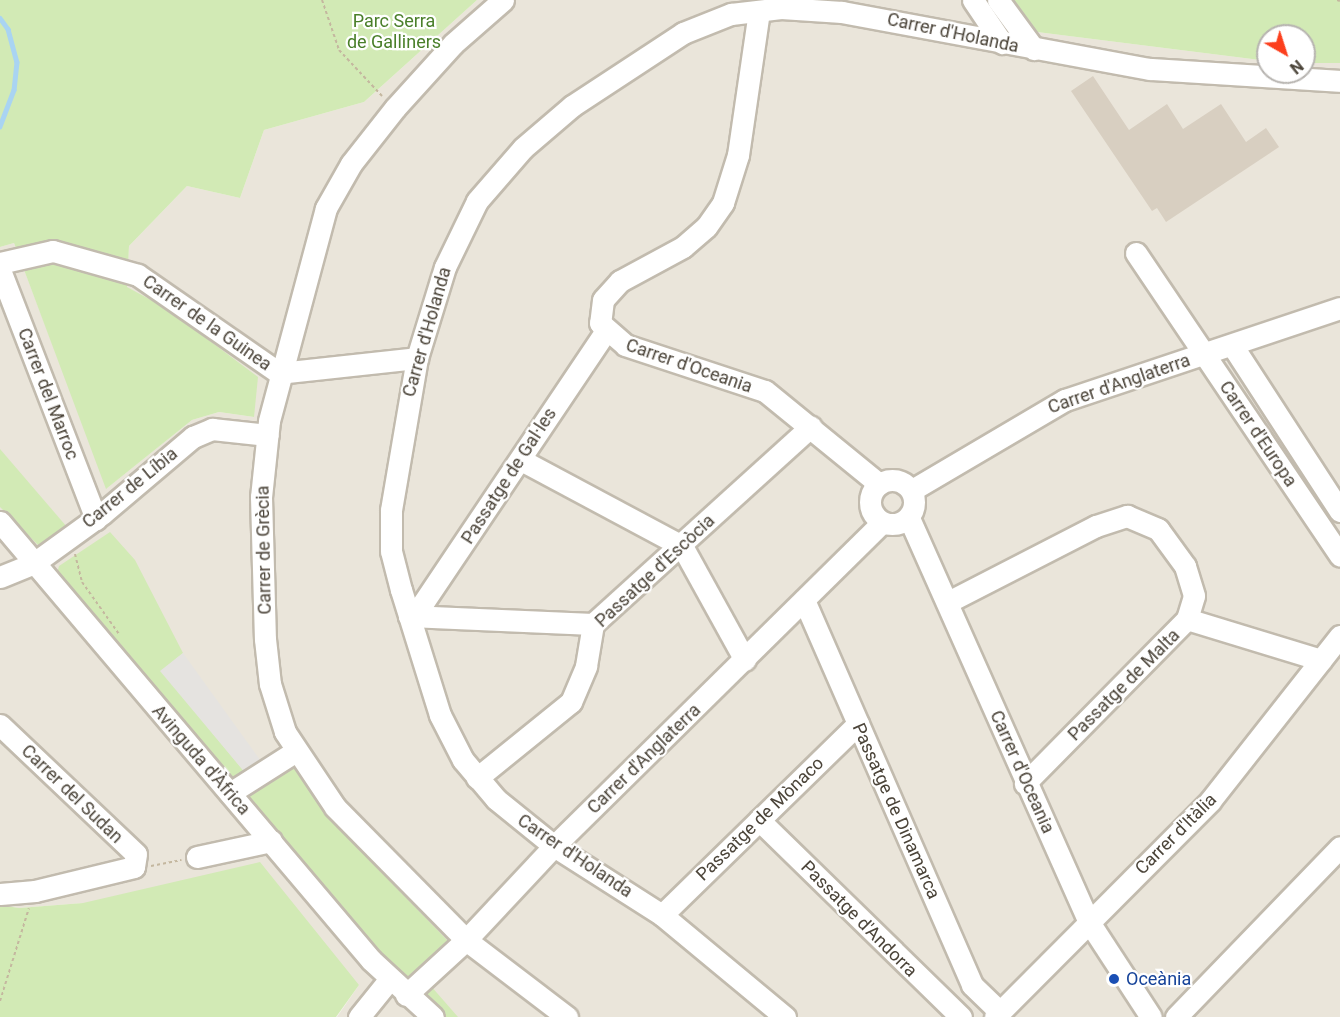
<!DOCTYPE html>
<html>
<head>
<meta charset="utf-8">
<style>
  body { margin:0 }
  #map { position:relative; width:1340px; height:1017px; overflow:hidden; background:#f6f3ec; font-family:Roboto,sans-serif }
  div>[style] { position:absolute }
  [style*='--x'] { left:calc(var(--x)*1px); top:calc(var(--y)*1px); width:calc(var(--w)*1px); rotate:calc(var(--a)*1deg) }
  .residential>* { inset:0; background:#eae5da }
  .green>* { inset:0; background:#d2eab5 }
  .parking>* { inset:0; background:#e5e3e0 }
  .stream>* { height:4.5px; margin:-2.25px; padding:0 2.25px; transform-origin:2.25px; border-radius:2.25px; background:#a9d4f2 }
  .building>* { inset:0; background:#d8cfc1 }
  .path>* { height:2px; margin-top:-1px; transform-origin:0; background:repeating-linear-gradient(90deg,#c4b79f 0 3px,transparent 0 6px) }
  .roads { filter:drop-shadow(2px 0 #c2bbae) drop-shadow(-2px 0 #c2bbae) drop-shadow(0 2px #c2bbae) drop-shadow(0 -2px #c2bbae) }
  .minor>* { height:21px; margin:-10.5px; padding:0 10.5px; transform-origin:10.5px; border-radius:10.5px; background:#fff }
  .minor>.ring { margin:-10.5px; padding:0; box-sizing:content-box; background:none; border:21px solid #fff; border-radius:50% }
  .dots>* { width:16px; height:16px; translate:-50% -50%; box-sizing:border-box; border:3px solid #fff; border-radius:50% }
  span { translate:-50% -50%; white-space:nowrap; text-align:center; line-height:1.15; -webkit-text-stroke:4.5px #fff; paint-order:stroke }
  .park-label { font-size:18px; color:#4a7f2a }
  .street-label { font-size:18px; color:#4b4439 }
  .transit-label { font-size:18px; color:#164399 }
  .left { translate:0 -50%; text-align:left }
  .north { position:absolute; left:1256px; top:24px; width:60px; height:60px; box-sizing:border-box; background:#fff; border:2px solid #b7b4b0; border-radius:50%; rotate:141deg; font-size:16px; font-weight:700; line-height:24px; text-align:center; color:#4b4439 }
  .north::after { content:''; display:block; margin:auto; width:21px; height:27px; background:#fc3f1d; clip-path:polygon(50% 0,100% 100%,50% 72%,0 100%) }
</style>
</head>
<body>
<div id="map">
  <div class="residential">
    <i style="clip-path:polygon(477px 0,1014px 0,1037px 32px,1268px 61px,1268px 72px,1304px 72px,1304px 63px,1340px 63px,1340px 1017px,337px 1017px,359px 985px,83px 903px,19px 908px,0 905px,0 247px,14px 243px,107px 488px,192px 420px,219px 412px,254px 417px,166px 308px,126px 287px,129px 246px,187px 186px,240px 198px,264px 130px,364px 102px)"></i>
  </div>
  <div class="green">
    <i style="clip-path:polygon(0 0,477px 0,364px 102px,264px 130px,240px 198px,187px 186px,129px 246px,127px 287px,166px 308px,258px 377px,254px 417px,219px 412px,192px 420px,106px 489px,14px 243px,0 247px)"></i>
    <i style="clip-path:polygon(1014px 0,1340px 0,1340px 63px,1304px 63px,1304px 36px,1268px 36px,1268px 61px,1037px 32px)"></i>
    <i style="clip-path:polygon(0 449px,67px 527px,39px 546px,0 507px)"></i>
    <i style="clip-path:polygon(110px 532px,135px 560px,183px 653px,161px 671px,247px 775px,291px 764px,326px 815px,449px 942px,417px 975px,404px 978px,387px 960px,138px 666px,133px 669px,56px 577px,59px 566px)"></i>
    <i style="clip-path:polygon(260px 862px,359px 985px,336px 1017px,0 1017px,0 905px,19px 908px,83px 903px)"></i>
    <i style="clip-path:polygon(430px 985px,458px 1017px,443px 1017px,426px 997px)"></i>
  </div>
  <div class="parking">
    <i style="clip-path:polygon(183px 653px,263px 764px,247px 775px,160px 671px)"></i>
  </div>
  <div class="stream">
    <i style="--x:0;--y:18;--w:14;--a:54"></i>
    <i style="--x:8;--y:29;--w:34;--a:75"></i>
    <i style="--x:17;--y:62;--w:28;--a:96"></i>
    <i style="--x:14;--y:90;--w:39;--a:111"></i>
  </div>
  <div class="building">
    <i style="clip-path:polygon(1093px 76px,1129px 130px,1167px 104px,1183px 129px,1221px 104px,1246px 142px,1266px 128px,1279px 147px,1166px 222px,1157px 208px,1152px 211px,1071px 91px)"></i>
  </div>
  <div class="path">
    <i style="--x:322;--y:0;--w:53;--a:71.2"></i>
    <i style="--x:339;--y:50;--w:63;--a:46.9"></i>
    <i style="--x:1337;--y:0;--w:3;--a:18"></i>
    <i style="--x:75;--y:554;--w:29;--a:76"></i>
    <i style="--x:82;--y:582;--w:64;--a:54.6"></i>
    <i style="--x:151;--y:866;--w:31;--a:-11"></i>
    <i style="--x:0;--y:1001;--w:97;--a:-72.7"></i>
  </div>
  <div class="roads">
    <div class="minor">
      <i style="--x:503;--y:0;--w:67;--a:138.7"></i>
      <i style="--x:453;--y:44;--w:86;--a:132.2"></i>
      <i style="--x:395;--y:108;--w:71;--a:128.2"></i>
      <i style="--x:351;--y:164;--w:51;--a:119.6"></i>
      <i style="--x:326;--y:208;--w:220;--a:105"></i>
      <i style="--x:269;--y:421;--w:76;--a:96"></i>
      <i style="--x:261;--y:497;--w:142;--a:88.4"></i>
      <i style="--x:265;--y:639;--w:45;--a:83.7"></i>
      <i style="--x:270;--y:684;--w:50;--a:72.6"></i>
      <i style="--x:285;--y:732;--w:90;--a:56.3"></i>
      <i style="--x:335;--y:807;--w:187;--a:45.4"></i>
      <i style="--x:466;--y:940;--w:127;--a:37.3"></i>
      <i style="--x:973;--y:0;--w:52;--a:56"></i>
      <i style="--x:998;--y:0;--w:61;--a:53.7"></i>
      <i style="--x:759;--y:11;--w:146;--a:98.3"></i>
      <i style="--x:738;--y:155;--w:50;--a:107.4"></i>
      <i style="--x:723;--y:203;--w:29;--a:125"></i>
      <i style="--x:706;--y:227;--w:30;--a:139"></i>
      <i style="--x:683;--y:247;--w:72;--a:151.6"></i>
      <i style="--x:620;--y:281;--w:25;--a:132"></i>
      <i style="--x:603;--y:300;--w:23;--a:97"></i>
      <i style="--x:600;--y:323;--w:33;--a:41"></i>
      <i style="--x:625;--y:345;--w:147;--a:18.2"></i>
      <i style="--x:765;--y:391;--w:147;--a:39.2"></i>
      <i style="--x:1136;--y:253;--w:365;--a:56"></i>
      <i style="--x:0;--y:263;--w:54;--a:-12.8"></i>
      <i style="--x:53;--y:251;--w:88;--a:15.8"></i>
      <i style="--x:138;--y:275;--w:172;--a:34.8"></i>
      <i style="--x:279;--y:373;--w:139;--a:-6.2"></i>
      <i style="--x:0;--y:270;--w:267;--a:68.9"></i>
      <i style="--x:1232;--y:345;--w:198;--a:57"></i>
      <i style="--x:521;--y:460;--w:183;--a:28.1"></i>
      <i style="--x:682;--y:546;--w:130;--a:61.1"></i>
      <i class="ring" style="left:870px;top:480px;width:23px;height:23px"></i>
      <i style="--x:912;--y:490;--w:178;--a:-30.5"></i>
      <i style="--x:1065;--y:400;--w:290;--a:-18.5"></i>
      <i style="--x:909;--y:518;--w:442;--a:66"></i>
      <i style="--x:1089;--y:922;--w:113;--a:56.9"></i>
      <i style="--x:0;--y:522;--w:574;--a:49.73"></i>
      <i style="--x:371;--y:960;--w:84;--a:42.6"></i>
      <i style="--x:0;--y:577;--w:37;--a:-22"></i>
      <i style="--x:34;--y:563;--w:85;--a:-35.9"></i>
      <i style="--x:103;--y:513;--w:118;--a:-40.2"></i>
      <i style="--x:193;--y:437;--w:21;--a:-23"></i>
      <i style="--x:212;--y:429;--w:56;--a:6.1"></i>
      <i style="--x:804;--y:600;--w:420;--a:66.4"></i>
      <i style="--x:972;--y:985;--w:39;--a:44"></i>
      <i style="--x:948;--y:602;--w:166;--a:-27.2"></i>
      <i style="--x:1096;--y:526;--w:33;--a:-18"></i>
      <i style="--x:1127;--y:516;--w:34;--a:23"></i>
      <i style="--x:1158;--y:529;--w:46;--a:53.9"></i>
      <i style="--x:1185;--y:566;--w:31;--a:73"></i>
      <i style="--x:1194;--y:596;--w:24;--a:107"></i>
      <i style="--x:1187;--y:619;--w:231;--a:134.6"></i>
      <i style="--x:409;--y:616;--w:16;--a:-40"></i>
      <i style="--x:421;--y:606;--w:330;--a:-56.1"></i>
      <i style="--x:409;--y:616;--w:184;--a:2.5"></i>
      <i style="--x:1187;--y:619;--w:140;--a:17"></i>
      <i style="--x:0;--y:725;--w:187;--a:43.5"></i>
      <i style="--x:136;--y:854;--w:13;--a:99"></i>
      <i style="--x:134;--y:867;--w:102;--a:166.4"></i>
      <i style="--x:35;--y:891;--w:35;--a:175"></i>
      <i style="--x:477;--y:778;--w:121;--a:-39"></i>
      <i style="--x:571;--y:702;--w:39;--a:-67"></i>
      <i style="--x:586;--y:666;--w:43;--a:-80.5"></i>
      <i style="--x:593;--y:624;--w:294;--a:-42.2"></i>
      <i style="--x:230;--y:793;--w:78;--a:-32.5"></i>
      <i style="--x:759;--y:820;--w:282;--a:44.3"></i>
      <i style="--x:197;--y:857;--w:76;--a:-12.2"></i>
      <i style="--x:662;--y:915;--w:274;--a:-44.3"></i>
      <i style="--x:406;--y:995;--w:81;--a:-42.5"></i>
      <i style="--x:466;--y:940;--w:129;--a:-46.9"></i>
      <i style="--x:554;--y:846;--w:460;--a:-44.6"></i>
      <i style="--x:359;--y:1017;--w:48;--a:-51"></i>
      <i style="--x:785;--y:1017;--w:160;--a:-140.3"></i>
      <i style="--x:662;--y:915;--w:128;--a:-147.4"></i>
      <i style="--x:554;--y:846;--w:75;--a:-141"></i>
      <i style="--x:496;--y:799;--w:51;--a:-130.2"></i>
      <i style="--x:463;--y:760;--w:51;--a:-117.1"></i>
      <i style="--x:440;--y:715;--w:131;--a:-107.3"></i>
      <i style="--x:401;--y:590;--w:40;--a:-104.4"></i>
      <i style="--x:391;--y:551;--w:41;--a:-90"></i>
      <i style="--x:391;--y:510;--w:154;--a:-80.3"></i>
      <i style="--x:417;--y:358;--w:95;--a:-72.9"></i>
      <i style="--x:445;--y:267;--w:73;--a:-64.1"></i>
      <i style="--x:477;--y:201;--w:70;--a:-49"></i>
      <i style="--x:523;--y:148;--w:65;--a:-40.6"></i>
      <i style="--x:572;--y:106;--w:133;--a:-33.3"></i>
      <i style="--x:683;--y:33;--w:52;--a:-21.6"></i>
      <i style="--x:731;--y:14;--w:50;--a:-6.8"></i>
      <i style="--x:781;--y:8;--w:61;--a:3.8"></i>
      <i style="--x:842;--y:12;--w:313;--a:10.5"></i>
      <i style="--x:1150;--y:69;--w:190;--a:3.6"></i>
      <i style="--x:995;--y:1017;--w:305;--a:-45.1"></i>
      <i style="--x:1210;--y:801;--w:210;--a:-51.8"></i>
      <i style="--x:1176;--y:1017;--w:236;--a:-46"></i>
    </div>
  </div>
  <div class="dots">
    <i style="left:1114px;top:979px;background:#1a4fb4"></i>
  </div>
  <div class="park-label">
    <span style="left:394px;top:32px">Parc Serra<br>de Galliners</span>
  </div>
  <div class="street-label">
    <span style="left:953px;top:33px;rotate:12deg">Carrer d'Holanda</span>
    <span style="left:207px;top:323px;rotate:35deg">Carrer de la Guinea</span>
    <span style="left:427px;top:332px;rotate:-74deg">Carrer d'Holanda</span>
    <span style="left:689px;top:366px;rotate:19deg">Carrer d'Oceania</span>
    <span style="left:1119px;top:384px;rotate:-19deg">Carrer d'Anglaterra</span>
    <span style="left:48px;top:394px;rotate:69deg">Carrer del Marroc</span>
    <span style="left:1258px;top:434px;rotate:56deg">Carrer d'Europa</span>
    <span style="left:509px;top:476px;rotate:-57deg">Passatge de Gal·les</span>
    <span style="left:130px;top:488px;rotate:-39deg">Carrer de Líbia</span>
    <span style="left:264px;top:550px;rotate:-91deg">Carrer de Grècia</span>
    <span style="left:655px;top:571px;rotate:-43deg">Passatge d'Escòcia</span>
    <span style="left:1124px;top:685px;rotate:-45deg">Passatge de Malta</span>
    <span style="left:644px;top:759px;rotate:-44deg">Carrer d'Anglaterra</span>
    <span style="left:201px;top:760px;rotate:49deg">Avinguda d'Àfrica</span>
    <span style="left:1022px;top:772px;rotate:66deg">Carrer d'Oceania</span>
    <span style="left:72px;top:794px;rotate:44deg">Carrer del Sudan</span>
    <span style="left:896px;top:811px;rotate:66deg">Passatge de Dinamarca</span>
    <span style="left:760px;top:819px;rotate:-44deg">Passatge de Mònaco</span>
    <span style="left:1176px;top:834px;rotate:-45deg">Carrer d'Itàlia</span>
    <span style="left:575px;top:856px;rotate:34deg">Carrer d'Holanda</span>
    <span style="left:859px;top:919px;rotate:45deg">Passatge d'Andorra</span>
  </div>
  <div class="transit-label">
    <span class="left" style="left:1126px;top:979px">Oceània</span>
  </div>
  <div class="north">N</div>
</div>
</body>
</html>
